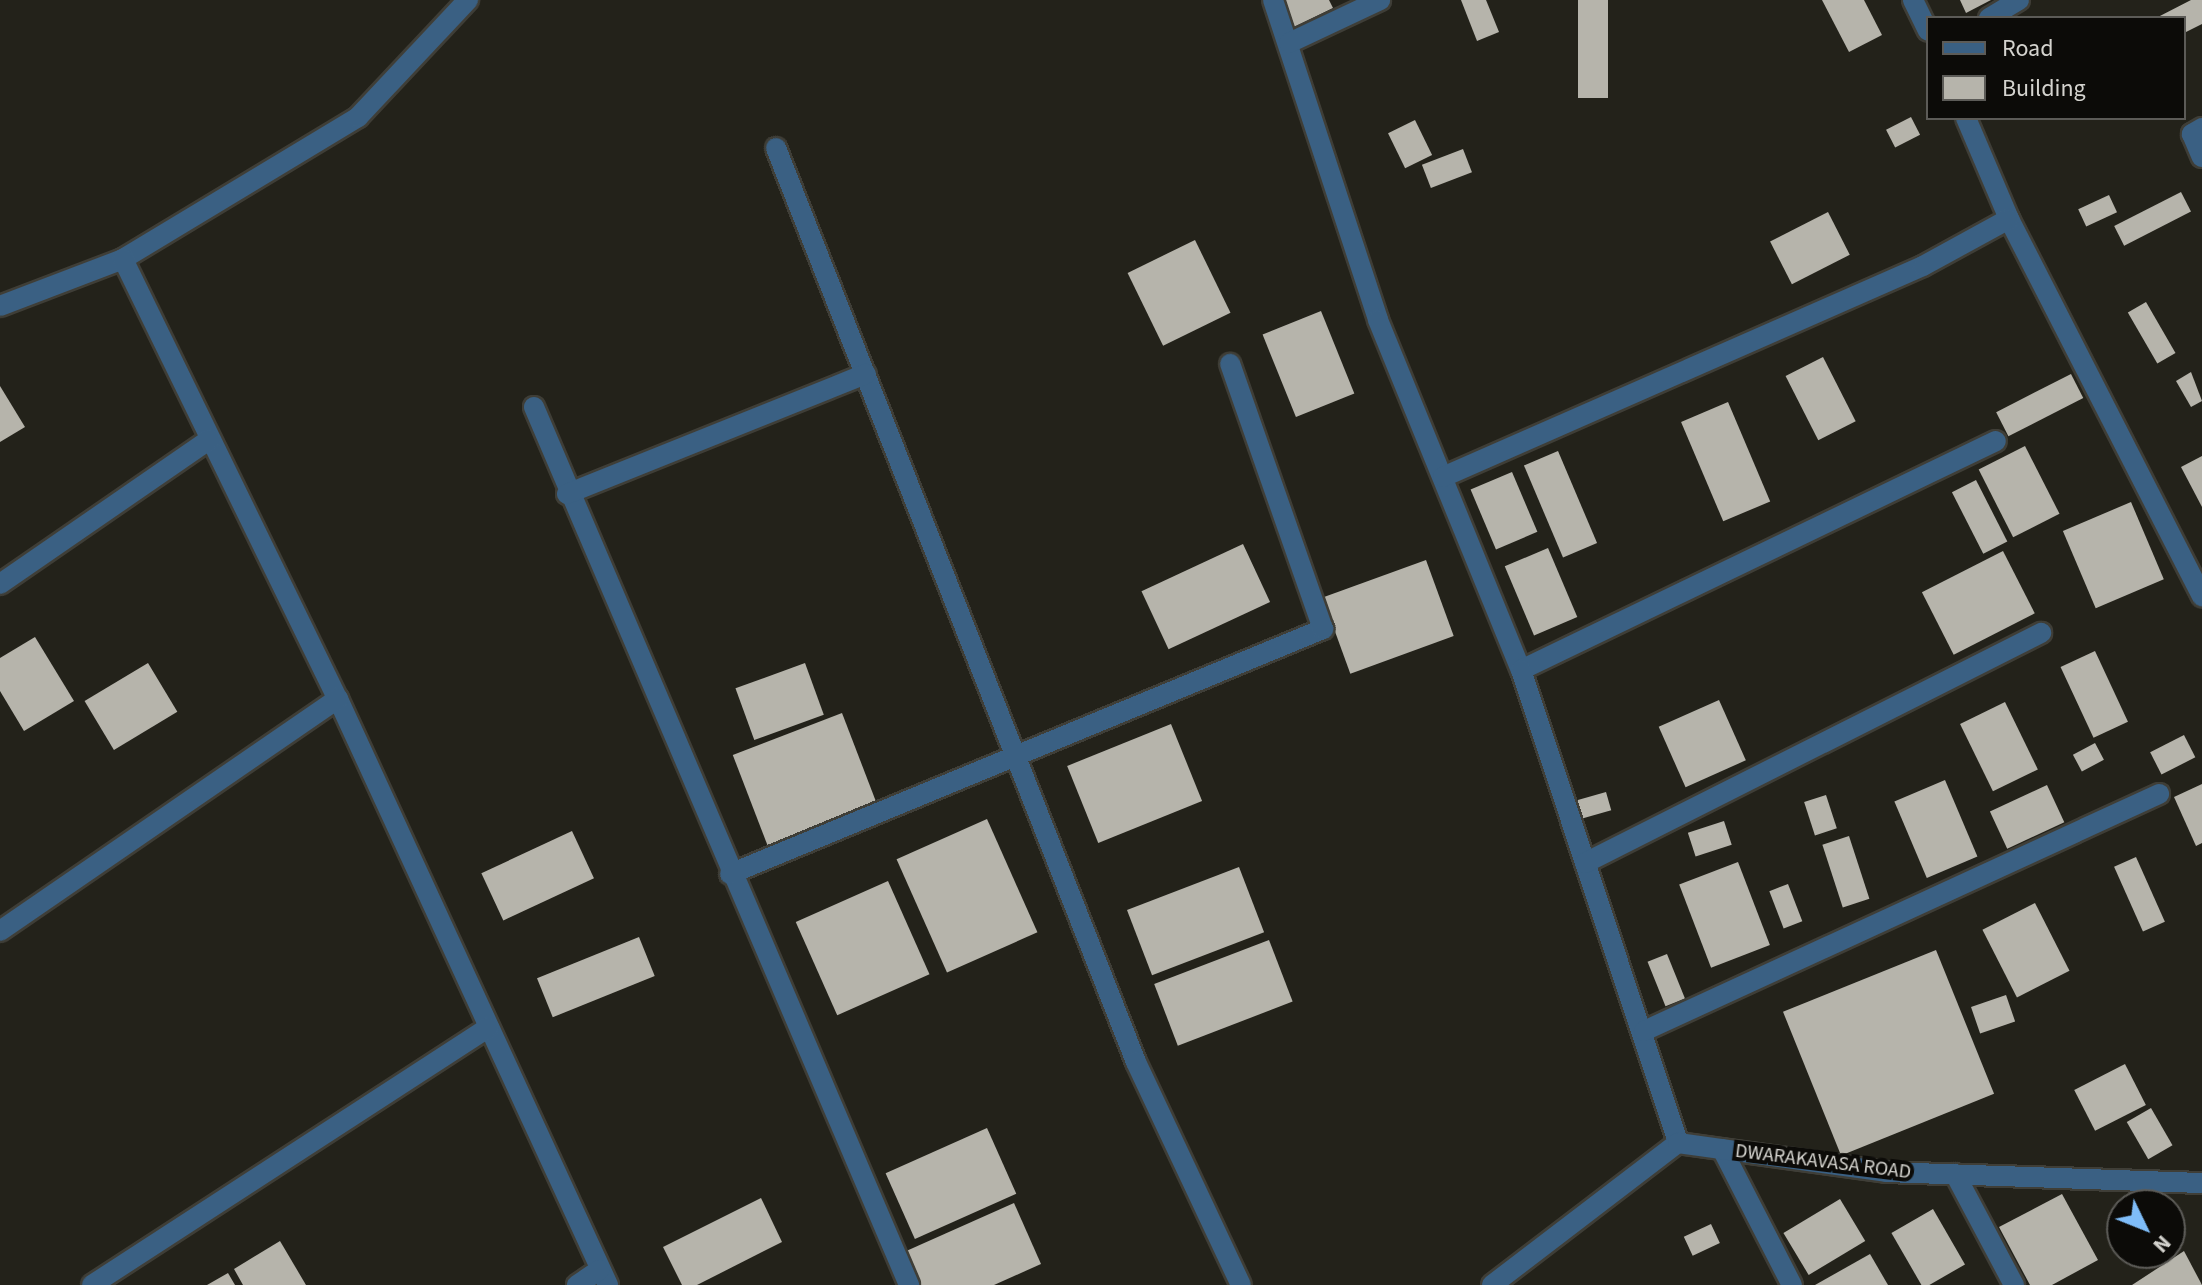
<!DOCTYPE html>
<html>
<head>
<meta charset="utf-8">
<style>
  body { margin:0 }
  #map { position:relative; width:2202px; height:1285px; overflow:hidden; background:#23221a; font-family:"Source Sans 3",sans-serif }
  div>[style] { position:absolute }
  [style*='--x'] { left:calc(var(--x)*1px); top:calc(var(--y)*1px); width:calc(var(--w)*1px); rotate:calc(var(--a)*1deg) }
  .building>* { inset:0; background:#b6b4ab; transform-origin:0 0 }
  .roads { filter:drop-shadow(2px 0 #3f3e37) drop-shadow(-2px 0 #3f3e37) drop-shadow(0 2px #3f3e37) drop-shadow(0 -2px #3f3e37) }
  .minor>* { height:20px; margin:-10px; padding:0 10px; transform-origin:10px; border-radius:10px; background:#3a6083 }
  span { translate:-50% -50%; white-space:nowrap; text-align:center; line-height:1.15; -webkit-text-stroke:8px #0c0b08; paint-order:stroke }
  .street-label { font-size:20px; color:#d4d3ce }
  .legend { position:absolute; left:1926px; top:16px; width:260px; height:104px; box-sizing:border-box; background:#0c0b08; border:2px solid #5c5b57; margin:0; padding:10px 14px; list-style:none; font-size:24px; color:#d4d3ce }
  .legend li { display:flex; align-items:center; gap:16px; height:40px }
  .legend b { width:40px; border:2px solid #5c5b57 }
  .north { position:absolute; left:2106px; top:1189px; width:80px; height:80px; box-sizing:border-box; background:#0c0b08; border:2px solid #5c5b57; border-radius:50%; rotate:133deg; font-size:22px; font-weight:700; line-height:32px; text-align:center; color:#d4d3ce }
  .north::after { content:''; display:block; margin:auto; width:28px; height:36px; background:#7fbdf9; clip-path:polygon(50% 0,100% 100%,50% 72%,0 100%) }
</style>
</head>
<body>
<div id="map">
  <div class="building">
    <i style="clip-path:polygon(1278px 0,1329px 0,1333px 8px,1292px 28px)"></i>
    <i style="clip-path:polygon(1461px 0,1486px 0,1499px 32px,1477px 41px)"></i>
    <i style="left:1578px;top:0;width:30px;height:98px"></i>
    <i style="clip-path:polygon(1822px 0,1864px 0,1882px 35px,1849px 52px)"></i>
    <i style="clip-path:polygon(1960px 0,1991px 0,1966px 13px)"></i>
    <i style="clip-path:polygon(2191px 0,2202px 0,2202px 24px,2184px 33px,2184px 18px,2156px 18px)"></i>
    <i style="left:1911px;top:117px;width:20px;height:28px;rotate:63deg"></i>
    <i style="left:1415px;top:120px;width:39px;height:30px;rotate:64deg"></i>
    <i style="left:1463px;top:149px;width:25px;height:44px;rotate:69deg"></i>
    <i style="left:2181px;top:192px;width:22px;height:75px;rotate:63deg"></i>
    <i style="left:2109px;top:195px;width:19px;height:34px;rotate:65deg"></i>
    <i style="left:1828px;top:212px;width:48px;height:65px;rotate:63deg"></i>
    <i style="left:1195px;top:240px;width:81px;height:75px;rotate:64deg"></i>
    <i style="left:2146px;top:302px;width:59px;height:21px;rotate:60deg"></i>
    <i style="left:1321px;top:311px;width:89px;height:63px;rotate:68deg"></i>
    <i style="left:1823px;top:357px;width:72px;height:42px;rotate:63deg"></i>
    <i style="clip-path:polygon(2191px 372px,2202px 401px,2191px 407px,2176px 381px)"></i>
    <i style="left:2071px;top:374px;width:27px;height:84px;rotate:63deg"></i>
    <i style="clip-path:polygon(0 386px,25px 427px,0 442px)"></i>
    <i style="left:1728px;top:402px;width:108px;height:51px;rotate:67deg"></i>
    <i style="left:2025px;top:446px;width:76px;height:52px;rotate:63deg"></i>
    <i style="left:1558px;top:451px;width:100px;height:37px;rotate:67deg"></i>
    <i style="clip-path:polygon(2202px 456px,2202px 507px,2181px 467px)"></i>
    <i style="left:1512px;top:472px;width:65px;height:45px;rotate:67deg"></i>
    <i style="left:1976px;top:480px;width:69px;height:27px;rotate:63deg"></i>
    <i style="left:2131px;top:502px;width:84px;height:74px;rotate:67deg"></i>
    <i style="left:1243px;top:544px;width:64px;height:112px;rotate:65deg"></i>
    <i style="left:1548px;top:548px;width:75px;height:47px;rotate:67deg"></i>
    <i style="left:2003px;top:551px;width:70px;height:91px;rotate:63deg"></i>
    <i style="left:1426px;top:560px;width:81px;height:110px;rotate:70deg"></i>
    <i style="clip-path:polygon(35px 637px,74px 701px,24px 731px,0 691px,0 658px)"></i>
    <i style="left:2095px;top:651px;width:78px;height:38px;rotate:65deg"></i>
    <i style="left:148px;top:663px;width:57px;height:74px;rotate:59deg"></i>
    <i style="left:805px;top:663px;width:55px;height:74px;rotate:70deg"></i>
    <i style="left:1719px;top:700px;width:66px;height:66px;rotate:66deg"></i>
    <i style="left:2005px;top:702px;width:75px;height:50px;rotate:64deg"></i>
    <i style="left:842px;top:713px;width:99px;height:117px;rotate:69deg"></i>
    <i style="left:1171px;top:724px;width:83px;height:112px;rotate:68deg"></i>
    <i style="left:2184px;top:735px;width:25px;height:38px;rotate:63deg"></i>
    <i style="left:2095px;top:743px;width:19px;height:25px;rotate:62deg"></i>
    <i style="left:1945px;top:780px;width:83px;height:55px;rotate:67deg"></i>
    <i style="clip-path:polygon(2202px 784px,2202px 843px,2196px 846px,2174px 797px)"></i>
    <i style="left:2047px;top:785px;width:41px;height:63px;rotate:65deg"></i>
    <i style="left:1606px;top:792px;width:19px;height:32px;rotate:74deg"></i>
    <i style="left:1826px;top:795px;width:35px;height:23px;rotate:72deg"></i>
    <i style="left:987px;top:819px;width:124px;height:99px;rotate:66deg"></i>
    <i style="left:1724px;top:821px;width:25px;height:38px;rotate:72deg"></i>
    <i style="left:572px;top:831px;width:52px;height:100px;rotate:65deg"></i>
    <i style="left:1849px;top:836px;width:66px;height:28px;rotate:72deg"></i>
    <i style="left:2136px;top:857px;width:71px;height:24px;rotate:66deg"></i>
    <i style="left:1738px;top:862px;width:89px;height:63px;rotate:69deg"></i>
    <i style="left:1239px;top:867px;width:70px;height:120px;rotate:69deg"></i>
    <i style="left:888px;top:881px;width:102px;height:101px;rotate:66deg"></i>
    <i style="left:1788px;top:884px;width:40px;height:20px;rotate:69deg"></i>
    <i style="left:2035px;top:903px;width:76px;height:59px;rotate:63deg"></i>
    <i style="left:639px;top:937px;width:42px;height:110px;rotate:68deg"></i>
    <i style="left:1269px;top:940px;width:66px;height:123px;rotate:69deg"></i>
    <i style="left:1936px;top:950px;width:155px;height:165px;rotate:68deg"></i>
    <i style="left:1667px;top:954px;width:48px;height:21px;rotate:68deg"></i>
    <i style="left:2006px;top:995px;width:28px;height:37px;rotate:71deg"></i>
    <i style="left:2125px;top:1064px;width:46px;height:57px;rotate:63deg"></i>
    <i style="left:2151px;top:1108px;width:43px;height:28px;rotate:60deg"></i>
    <i style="left:987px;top:1128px;width:72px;height:111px;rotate:66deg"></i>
    <i style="clip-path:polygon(2062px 1194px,2098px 1260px,2052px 1285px,2030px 1285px,1999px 1227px)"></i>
    <i style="clip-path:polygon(761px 1198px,782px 1242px,697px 1285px,682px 1285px,663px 1247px)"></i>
    <i style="left:1840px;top:1199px;width:49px;height:66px;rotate:59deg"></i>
    <i style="clip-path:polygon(1014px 1203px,1041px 1264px,994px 1285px,918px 1285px,904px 1252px)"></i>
    <i style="left:1933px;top:1209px;width:64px;height:48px;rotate:60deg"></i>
    <i style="left:1711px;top:1224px;width:21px;height:30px;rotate:65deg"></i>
    <i style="clip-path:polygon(280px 1241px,306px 1285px,243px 1285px,234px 1269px)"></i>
    <i style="clip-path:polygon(2184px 1251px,2202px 1285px,2132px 1285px)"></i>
    <i style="clip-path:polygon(1870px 1254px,1888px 1285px,1815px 1285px)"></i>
    <i style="clip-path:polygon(228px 1273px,235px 1285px,207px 1285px)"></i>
  </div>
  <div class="roads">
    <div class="minor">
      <i style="--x:1273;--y:0;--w:337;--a:71.8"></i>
      <i style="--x:1378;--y:320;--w:378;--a:67.8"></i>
      <i style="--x:1521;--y:670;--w:527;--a:-25.74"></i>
      <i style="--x:1913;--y:0;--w:34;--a:64"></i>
      <i style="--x:1989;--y:18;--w:35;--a:-31"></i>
      <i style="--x:1289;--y:43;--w:101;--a:-25.3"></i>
      <i style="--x:1966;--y:118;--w:110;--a:66.9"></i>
      <i style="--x:2009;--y:219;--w:424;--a:62.9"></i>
      <i style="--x:2202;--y:128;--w:12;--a:149"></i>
      <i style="--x:2192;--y:134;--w:25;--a:67"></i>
      <i style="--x:776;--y:148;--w:982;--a:68.5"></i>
      <i style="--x:1136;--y:1062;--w:246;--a:64.8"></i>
      <i style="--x:123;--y:259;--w:275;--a:-31.1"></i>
      <i style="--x:358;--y:117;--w:161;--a:-46.8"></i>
      <i style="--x:0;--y:306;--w:132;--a:-20.9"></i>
      <i style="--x:123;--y:259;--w:490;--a:64"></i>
      <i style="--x:338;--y:699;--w:645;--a:65.26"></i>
      <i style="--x:534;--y:407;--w:955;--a:66.87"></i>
      <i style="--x:1443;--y:477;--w:524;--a:-23.73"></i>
      <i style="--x:1923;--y:266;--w:98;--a:-28.7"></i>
      <i style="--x:567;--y:494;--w:322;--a:-21.9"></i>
      <i style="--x:0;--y:584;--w:255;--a:-34.6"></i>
      <i style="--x:1521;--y:670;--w:498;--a:71.6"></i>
      <i style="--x:1585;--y:863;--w:511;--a:-26.77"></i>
      <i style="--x:730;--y:874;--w:642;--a:-22.45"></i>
      <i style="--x:1323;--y:629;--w:281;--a:-109.3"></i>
      <i style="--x:0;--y:931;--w:410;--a:-34.5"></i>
      <i style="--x:1644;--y:1031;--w:567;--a:-24.71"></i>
      <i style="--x:1722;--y:1149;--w:153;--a:62.8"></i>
      <i style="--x:1955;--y:1174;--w:126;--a:62"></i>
      <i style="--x:92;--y:1285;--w:473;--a:-33"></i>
      <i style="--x:577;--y:1285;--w:27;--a:-34"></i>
      <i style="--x:1492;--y:1285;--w:234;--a:-37.4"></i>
      <i style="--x:1678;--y:1143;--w:210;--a:7.9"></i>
      <i style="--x:1886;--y:1172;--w:316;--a:2"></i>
    </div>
  </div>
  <div class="street-label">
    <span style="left:1823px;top:1162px;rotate:7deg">DWARAKAVASA ROAD</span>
  </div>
  <ul class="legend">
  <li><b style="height:10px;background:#3a6083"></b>Road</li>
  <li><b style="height:22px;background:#b6b4ab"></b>Building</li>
  </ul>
  <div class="north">N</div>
</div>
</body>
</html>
